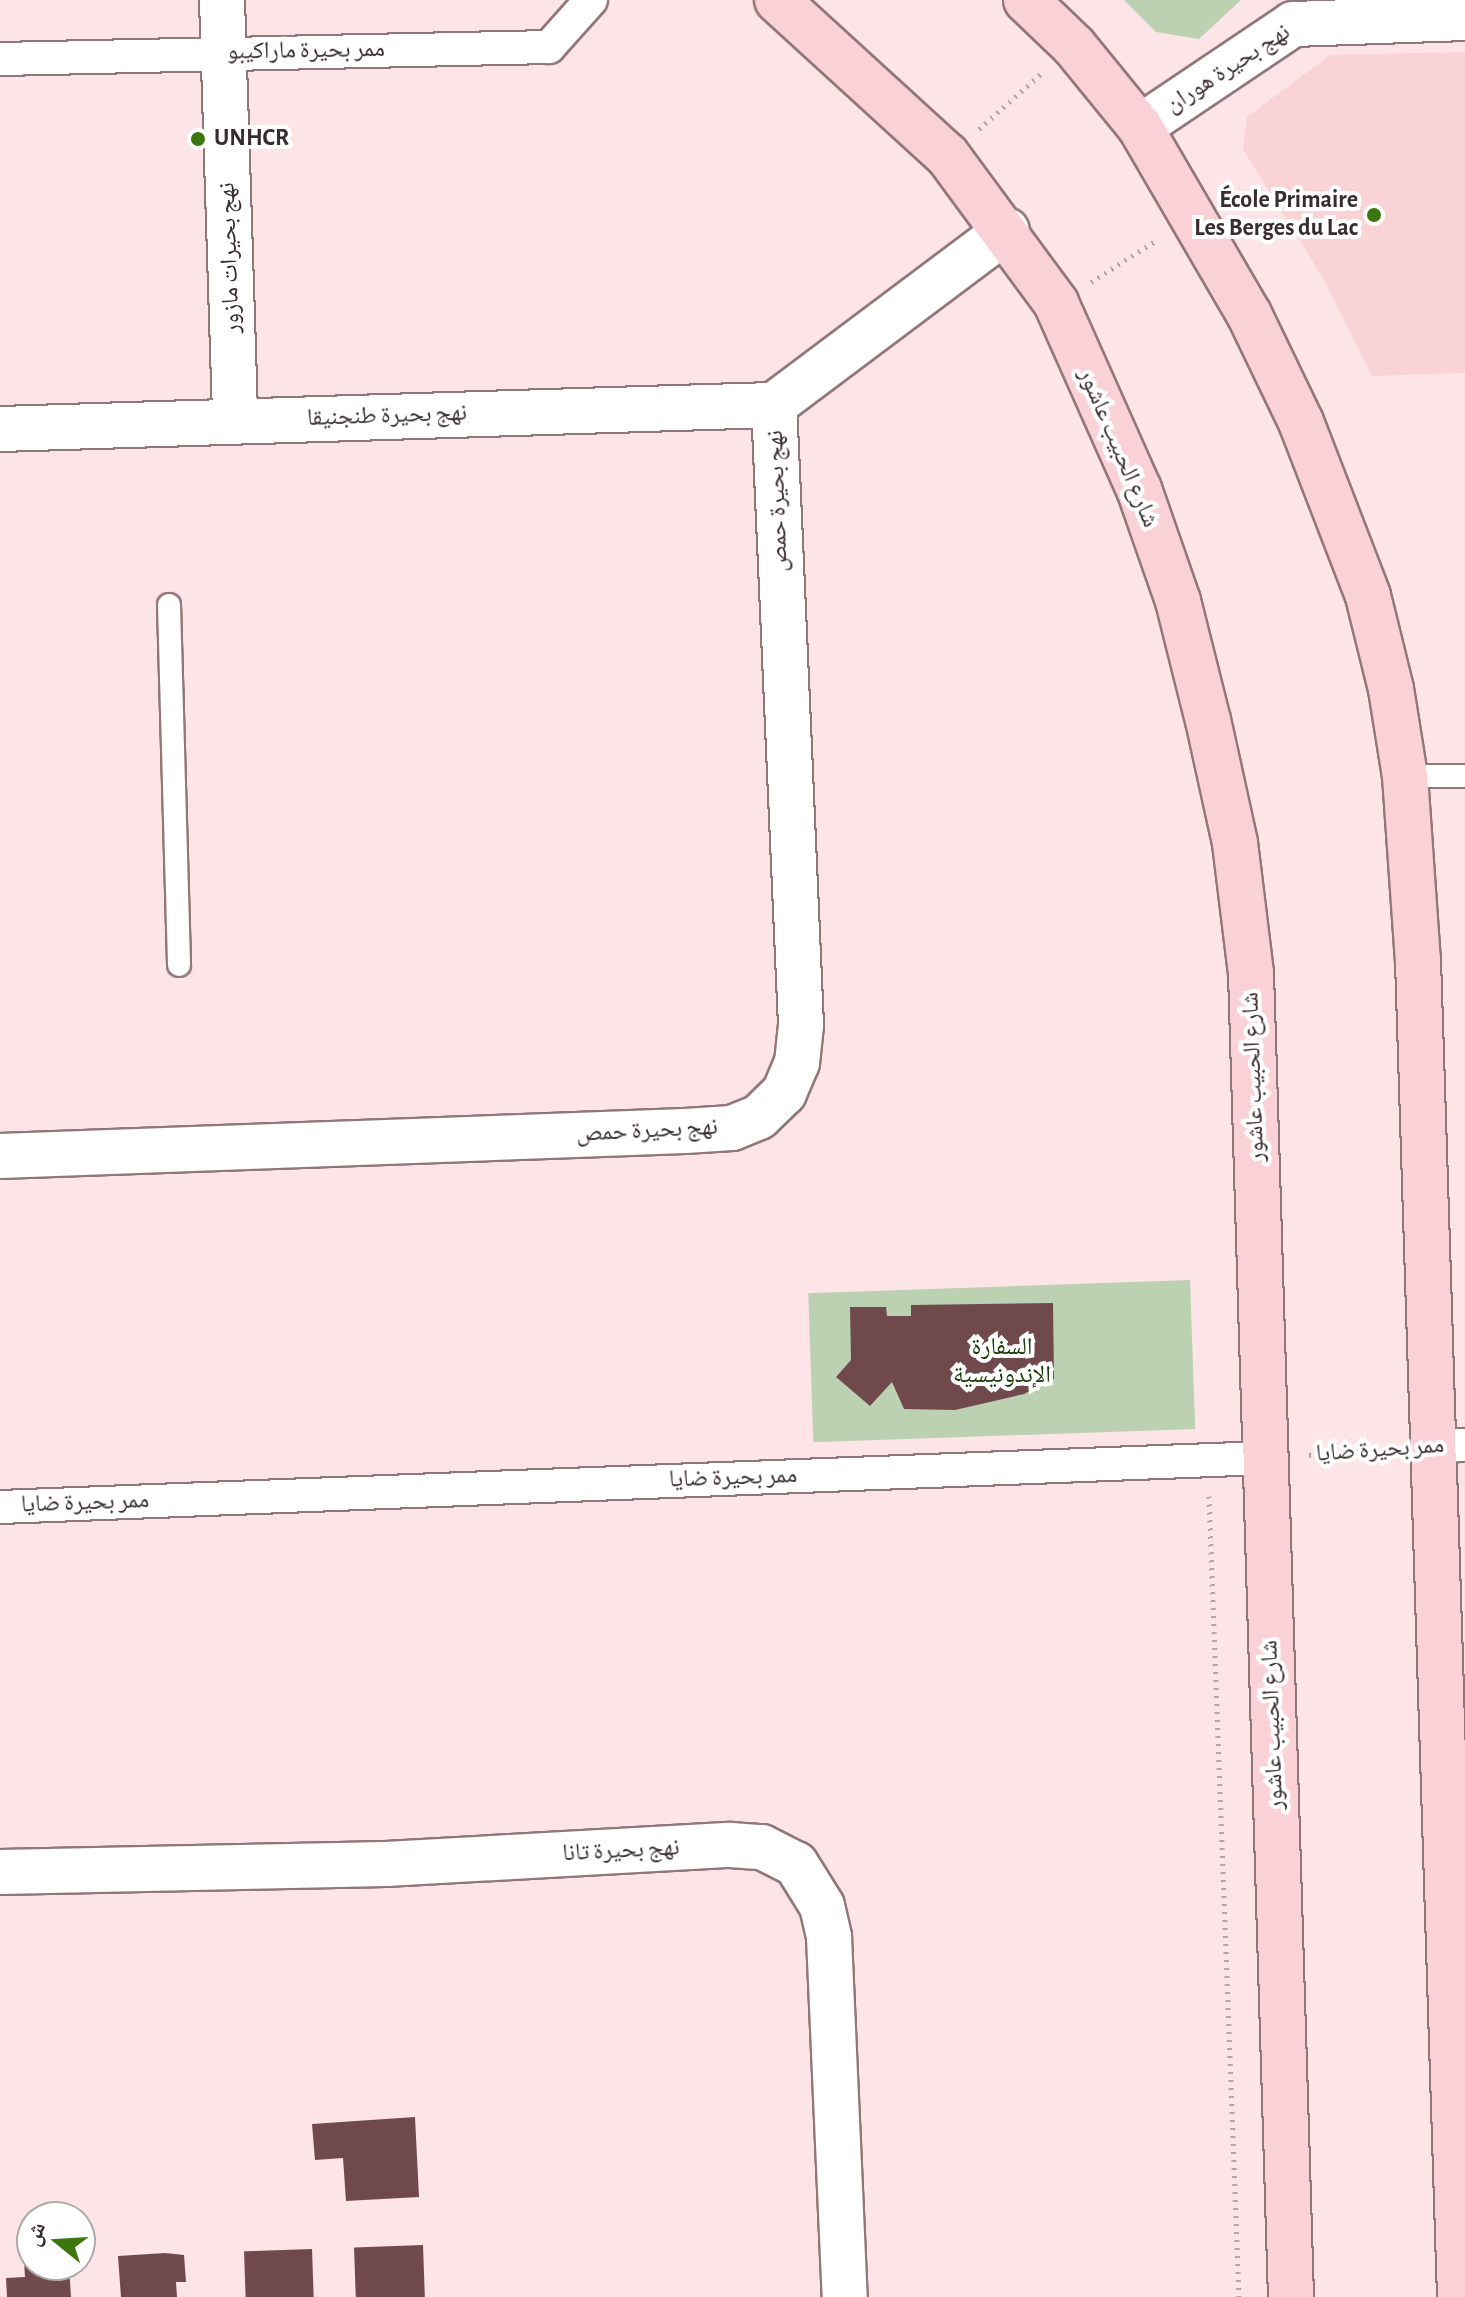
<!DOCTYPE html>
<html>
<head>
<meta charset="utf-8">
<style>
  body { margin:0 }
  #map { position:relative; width:1465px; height:2297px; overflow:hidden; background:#fde4e6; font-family:"Alegreya Sans","Noto Naskh Arabic",sans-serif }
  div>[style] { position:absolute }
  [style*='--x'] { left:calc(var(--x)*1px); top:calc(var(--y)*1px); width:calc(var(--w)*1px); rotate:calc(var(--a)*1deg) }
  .built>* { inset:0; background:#fad3d7 }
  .green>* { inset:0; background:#bcd0b2; transform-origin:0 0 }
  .building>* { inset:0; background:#70494d; transform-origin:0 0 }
  .path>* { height:5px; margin-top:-2.5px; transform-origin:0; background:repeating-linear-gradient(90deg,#b7a3a4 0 2px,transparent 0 8px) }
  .roads { filter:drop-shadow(2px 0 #92777a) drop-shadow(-2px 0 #92777a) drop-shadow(0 2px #92777a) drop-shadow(0 -2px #92777a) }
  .service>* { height:22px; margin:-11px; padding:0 11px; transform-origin:11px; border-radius:11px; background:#fff }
  .pedestrian>* { height:32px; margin:-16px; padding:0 16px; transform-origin:16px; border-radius:16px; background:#fff }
  .minor>* { height:44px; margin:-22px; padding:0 22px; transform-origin:22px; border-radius:22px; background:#fff }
  .secondary>* { height:44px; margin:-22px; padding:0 22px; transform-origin:22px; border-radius:22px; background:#fbd1d8 }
  .dots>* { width:22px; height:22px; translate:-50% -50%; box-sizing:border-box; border:4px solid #fff; border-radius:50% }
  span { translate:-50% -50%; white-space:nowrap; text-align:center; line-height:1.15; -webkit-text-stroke:8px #fff; paint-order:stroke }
  .street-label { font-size:24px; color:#382c2d }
  .poi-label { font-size:24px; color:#382c2d; font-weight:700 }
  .left { translate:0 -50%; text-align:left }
  .right { translate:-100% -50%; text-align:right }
  .park-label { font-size:24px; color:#193804 }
  .north { position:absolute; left:16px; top:2201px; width:80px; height:80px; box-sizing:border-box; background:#fff; border:2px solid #afabab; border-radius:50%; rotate:288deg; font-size:22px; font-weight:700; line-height:32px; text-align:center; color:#382c2d }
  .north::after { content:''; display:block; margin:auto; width:28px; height:36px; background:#3c760d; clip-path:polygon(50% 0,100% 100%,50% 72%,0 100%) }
</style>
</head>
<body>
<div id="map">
  <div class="built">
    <i style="clip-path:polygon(1465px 52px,1465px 373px,1372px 376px,1324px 280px,1243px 149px,1247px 117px,1330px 55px)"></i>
  </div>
  <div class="green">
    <i style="clip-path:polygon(1124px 0,1241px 0,1199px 39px,1156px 32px)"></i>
    <i style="left:1190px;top:1280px;width:149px;height:382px;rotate:88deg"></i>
  </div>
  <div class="building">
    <i style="clip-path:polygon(1053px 1303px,1054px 1379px,1024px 1394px,955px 1410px,904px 1409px,892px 1382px,870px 1406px,836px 1377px,851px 1360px,850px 1307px,886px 1307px,887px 1316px,911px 1316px,911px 1305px)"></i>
    <i style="clip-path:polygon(415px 2117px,419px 2197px,346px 2201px,343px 2158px,315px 2160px,312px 2124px)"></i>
    <i style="left:423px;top:2245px;width:52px;height:69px;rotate:88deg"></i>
    <i style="left:312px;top:2249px;width:48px;height:68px;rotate:88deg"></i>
    <i style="clip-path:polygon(165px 2253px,184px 2255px,186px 2282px,176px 2282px,177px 2297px,121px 2297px,118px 2256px)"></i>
    <i style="clip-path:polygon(32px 2260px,32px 2265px,69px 2265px,71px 2297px,7px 2297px,6px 2278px,25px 2277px,24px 2261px)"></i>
  </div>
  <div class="path">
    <i style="--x:979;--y:129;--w:86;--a:-41.7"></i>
    <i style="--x:1091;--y:282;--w:78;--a:-32.5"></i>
    <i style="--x:1309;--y:1455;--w:82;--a:-4.2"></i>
    <i style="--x:1209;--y:1496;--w:802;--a:87.86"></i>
  </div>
  <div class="roads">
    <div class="service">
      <i style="--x:169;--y:605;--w:360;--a:88.4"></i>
      <i style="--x:1405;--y:776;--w:60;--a:0"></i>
    </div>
    <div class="pedestrian">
      <i style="--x:0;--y:59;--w:549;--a:-1.25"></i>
      <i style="--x:549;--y:47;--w:63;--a:-48.2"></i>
      <i style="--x:1432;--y:1446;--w:33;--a:-2"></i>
      <i style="--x:0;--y:1507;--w:1267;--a:-2.22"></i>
    </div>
    <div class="minor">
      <i style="--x:222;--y:0;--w:420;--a:88.2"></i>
      <i style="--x:1140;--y:127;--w:184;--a:-33.9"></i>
      <i style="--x:1293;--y:24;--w:172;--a:-2"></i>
      <i style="--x:774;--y:405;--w:291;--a:-36.9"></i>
      <i style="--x:0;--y:429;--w:774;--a:-1.78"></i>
      <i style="--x:0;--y:1156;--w:685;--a:-2.09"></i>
      <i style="--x:685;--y:1131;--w:47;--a:-3.7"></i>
      <i style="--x:732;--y:1128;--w:29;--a:-22"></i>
      <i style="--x:759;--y:1117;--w:35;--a:-44"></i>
      <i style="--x:784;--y:1093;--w:33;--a:-67"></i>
      <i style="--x:797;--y:1063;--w:38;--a:-84"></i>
      <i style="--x:801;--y:1025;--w:621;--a:-92.49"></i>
      <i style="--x:0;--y:1872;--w:386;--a:-1.2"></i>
      <i style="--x:386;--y:1864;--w:345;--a:-3.2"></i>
      <i style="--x:730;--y:1845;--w:32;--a:4"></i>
      <i style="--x:762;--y:1847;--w:38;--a:27"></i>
      <i style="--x:796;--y:1864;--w:49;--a:58.2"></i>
      <i style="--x:822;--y:1906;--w:32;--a:77"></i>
      <i style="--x:829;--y:1937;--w:360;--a:87.5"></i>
    </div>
    <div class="secondary">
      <i style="--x:777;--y:0;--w:230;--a:42.4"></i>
      <i style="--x:947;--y:155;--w:184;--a:53.6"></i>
      <i style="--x:1056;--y:303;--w:204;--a:66"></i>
      <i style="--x:1139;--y:489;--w:119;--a:70.8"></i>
      <i style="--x:1178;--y:601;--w:123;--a:75.9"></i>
      <i style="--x:1208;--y:720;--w:126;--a:77.6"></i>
      <i style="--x:1235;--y:843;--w:131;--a:83"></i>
      <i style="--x:1251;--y:973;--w:1325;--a:88.27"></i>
      <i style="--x:1026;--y:0;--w:66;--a:43.8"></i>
      <i style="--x:1074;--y:46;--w:104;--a:50.8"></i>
      <i style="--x:1140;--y:127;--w:216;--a:59.8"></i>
      <i style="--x:1249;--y:314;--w:120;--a:64.3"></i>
      <i style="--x:1301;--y:422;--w:186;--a:68.9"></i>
      <i style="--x:1368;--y:596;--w:96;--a:76.1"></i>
      <i style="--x:1391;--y:689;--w:88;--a:80.9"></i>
      <i style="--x:1405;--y:776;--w:184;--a:86"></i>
      <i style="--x:1418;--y:960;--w:1338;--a:88.2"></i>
    </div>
  </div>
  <div class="dots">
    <i style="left:198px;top:139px;background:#3c760d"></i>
    <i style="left:1374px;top:215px;background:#3c760d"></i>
  </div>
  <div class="street-label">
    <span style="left:306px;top:51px;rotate:-1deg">ممر بحيرة ماراكيبو</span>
    <span style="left:1228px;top:69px;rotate:-33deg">نهج بحيرة هوران</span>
    <span style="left:230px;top:258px;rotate:-92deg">نهج بحيرات مازور</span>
    <span style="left:387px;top:416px;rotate:-2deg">نهج بحيرة طنجنيقا</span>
    <span style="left:1118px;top:448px;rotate:67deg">شارع الحبيب عاشور</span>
    <span style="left:778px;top:501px;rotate:-92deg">نهج بحيرة حمص</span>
    <span style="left:1254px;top:1077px;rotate:-92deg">شارع الحبيب عاشور</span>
    <span style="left:647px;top:1131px;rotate:-3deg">نهج بحيرة حمص</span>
    <span style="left:1380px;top:1450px;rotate:-4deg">ممر بحيرة ضايا</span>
    <span style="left:733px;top:1478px;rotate:-2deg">ممر بحيرة ضايا</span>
    <span style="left:85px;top:1503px;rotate:-2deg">ممر بحيرة ضايا</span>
    <span style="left:1273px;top:1725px;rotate:-92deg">شارع الحبيب عاشور</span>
    <span style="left:621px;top:1851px;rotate:-3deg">نهج بحيرة تانا</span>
  </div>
  <div class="poi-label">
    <span class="left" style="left:214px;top:139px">UNHCR</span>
    <span class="right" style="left:1358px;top:215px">École Primaire<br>Les Berges du Lac</span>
  </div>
  <div class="park-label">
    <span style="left:1002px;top:1362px">السفارة<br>الإندونيسية</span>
  </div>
  <div class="north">ش</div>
</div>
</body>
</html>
